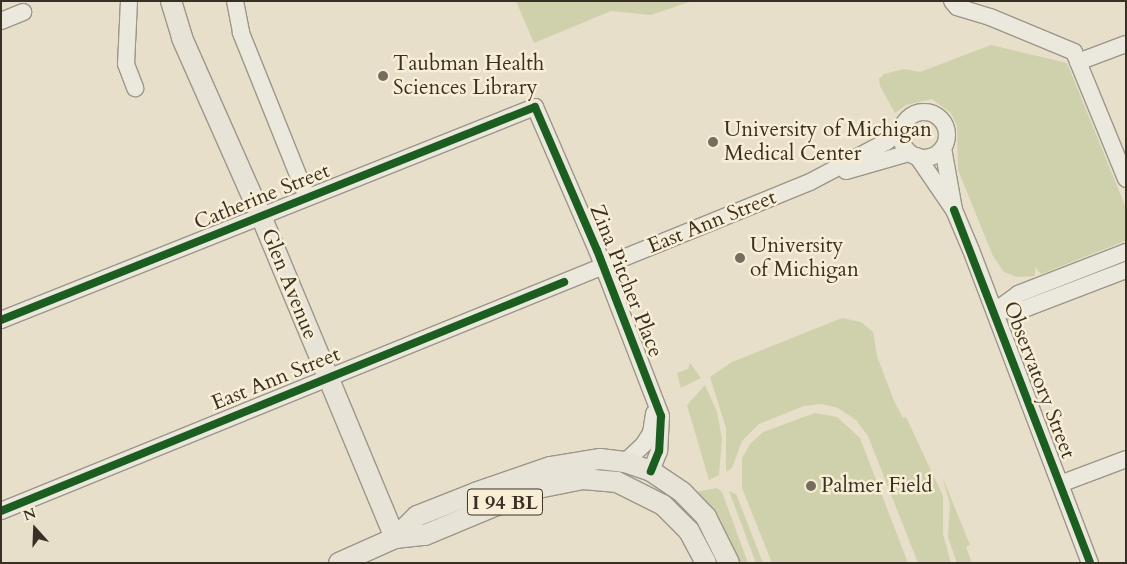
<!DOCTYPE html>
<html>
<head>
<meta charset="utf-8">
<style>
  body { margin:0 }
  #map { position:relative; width:1127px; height:564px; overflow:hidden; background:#e7dfca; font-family:Cardo,serif }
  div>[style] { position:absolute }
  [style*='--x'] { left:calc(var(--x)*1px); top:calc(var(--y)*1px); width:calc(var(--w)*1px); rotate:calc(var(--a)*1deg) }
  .green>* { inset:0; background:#ced1ab }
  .roads { filter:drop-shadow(1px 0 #9c9689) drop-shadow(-1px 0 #9c9689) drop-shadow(0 1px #9c9689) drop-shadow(0 -1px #9c9689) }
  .minor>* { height:16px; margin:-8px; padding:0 8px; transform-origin:8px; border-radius:8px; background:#ebe8dd }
  .minor>.ring { margin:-8px; padding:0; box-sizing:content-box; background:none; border:16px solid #ebe8dd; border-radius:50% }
  .major>* { height:20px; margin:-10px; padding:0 10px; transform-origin:10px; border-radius:10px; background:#e8e3d7 }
  .cycleway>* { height:8px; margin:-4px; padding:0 4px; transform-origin:4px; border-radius:4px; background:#1b5e20 }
  .dots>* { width:14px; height:14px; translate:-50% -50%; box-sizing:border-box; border:2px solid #f7eed5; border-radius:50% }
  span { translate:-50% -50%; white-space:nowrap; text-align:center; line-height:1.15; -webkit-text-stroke:5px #f7eed5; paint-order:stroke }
  .shield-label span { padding:1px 4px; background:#f7eed5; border:1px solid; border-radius:4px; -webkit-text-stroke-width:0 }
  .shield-label { font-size:20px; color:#393025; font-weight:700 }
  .poi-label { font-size:21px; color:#393025 }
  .left { translate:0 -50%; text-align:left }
  .street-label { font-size:21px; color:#393025 }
  .frame { position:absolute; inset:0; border:2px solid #393025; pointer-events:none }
  .north { position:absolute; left:10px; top:504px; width:50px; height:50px; -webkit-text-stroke:4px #f7eed5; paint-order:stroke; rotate:340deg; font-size:14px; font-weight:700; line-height:20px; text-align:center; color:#393025 }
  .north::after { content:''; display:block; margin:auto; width:18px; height:22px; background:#393025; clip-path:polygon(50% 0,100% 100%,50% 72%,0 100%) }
</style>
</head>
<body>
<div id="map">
  <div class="green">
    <i style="clip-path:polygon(516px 1px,692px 1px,651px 15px,611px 11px,534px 43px)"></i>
    <i style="clip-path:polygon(991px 45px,1067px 63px,1126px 208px,1125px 241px,1041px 274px,1035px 267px,1035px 276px,1017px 277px,1004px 272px,993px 256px,958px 170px,957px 126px,951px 113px,932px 99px,906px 105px,895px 113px,880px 86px,879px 79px,884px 74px,904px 69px,920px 72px)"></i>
    <i style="clip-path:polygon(842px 318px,861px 322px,873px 332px,877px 356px,894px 401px,903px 418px,906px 417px,943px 496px,943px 534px,951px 563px,918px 563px,868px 436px,856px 420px,838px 408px,822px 404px,804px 406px,759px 424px,742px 441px,732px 468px,726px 472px,726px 428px,710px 377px,732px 362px)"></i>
    <i style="clip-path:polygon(690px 363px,701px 378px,681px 388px,677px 373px,688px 369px)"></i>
    <i style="clip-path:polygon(705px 385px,717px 412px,722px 439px,719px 475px,709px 480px,687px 405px)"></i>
    <i style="clip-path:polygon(815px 413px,837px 417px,860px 438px,908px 563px,772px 563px,742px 488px,742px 458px,750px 444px,763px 432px)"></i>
    <i style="clip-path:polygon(942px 476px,970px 545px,966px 547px,972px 563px,957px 563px,948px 537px,950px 504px)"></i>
    <i style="clip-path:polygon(717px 488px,722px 492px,748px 563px,736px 563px,695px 492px)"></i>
    <i style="clip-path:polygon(729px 491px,736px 494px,763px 563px,756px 563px)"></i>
  </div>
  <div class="roads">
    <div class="minor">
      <i style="--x:129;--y:1;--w:63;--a:92.7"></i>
      <i style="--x:126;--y:64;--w:26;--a:69"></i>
      <i style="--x:235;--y:1;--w:33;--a:79"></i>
      <i style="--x:241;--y:33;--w:177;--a:68.1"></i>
      <i style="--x:952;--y:1;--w:8;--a:50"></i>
      <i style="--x:957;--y:7;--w:34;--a:17"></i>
      <i style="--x:990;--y:17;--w:91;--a:22.6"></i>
      <i style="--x:1074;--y:52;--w:137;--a:67.7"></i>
      <i style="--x:1;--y:21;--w:24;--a:-22"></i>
      <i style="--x:1078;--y:62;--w:51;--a:-20.6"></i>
      <i class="ring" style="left:901px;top:112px;width:30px;height:30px"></i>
      <i style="--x:943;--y:148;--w:63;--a:79.9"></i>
      <i style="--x:917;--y:156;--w:65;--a:55.6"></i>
      <i style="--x:954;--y:210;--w:43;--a:67"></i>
      <i style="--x:971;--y:250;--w:335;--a:69.2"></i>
      <i style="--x:846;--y:171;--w:66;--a:-15.9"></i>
      <i style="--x:995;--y:311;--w:29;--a:-36"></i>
      <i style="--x:1018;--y:294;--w:116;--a:-21.3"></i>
      <i style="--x:995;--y:311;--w:29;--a:-4"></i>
      <i style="--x:1024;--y:309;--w:109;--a:-20.9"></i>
      <i style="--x:1;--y:320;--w:575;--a:-21.75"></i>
      <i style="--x:535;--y:107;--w:156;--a:66.6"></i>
      <i style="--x:597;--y:250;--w:178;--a:68.9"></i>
      <i style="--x:661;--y:416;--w:35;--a:93"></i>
      <i style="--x:659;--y:451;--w:22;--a:112"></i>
      <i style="--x:625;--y:462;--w:26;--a:-43"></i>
      <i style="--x:644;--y:444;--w:13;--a:-58"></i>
      <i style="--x:651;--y:433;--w:20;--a:-81"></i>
      <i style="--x:1060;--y:484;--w:71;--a:-20.7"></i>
      <i style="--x:1;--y:511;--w:873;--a:-22.13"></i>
      <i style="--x:810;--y:182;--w:86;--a:-27.8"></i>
      <i style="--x:886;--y:142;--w:19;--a:-36"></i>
    </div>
    <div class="major">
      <i style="--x:171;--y:1;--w:39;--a:73"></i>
      <i style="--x:182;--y:38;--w:195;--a:66.1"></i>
      <i style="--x:261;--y:216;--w:349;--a:67.4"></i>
      <i style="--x:395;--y:538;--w:31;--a:-45"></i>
      <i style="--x:417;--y:516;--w:62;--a:-21.6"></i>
      <i style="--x:475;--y:493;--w:79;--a:-19.1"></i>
      <i style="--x:550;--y:467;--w:51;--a:-9.1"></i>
      <i style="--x:600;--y:459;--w:25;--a:7"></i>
      <i style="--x:625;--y:462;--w:28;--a:19"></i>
      <i style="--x:651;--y:471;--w:37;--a:34"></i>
      <i style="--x:682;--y:492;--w:35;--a:46"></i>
      <i style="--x:706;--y:517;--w:51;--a:63.4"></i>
      <i style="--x:339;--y:563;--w:61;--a:-24.1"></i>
      <i style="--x:395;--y:538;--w:30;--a:-6"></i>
      <i style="--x:425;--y:535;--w:122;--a:-22.6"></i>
      <i style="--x:538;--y:488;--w:46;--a:-11.3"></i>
      <i style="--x:583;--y:479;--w:34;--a:5"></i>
      <i style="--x:617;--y:482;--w:51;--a:26.6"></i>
      <i style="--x:663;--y:505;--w:37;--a:45"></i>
      <i style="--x:689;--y:531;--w:36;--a:62"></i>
    </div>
  </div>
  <div class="cycleway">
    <i style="--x:954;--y:210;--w:378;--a:68.9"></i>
    <i style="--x:1;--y:320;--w:575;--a:-21.75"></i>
    <i style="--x:535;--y:107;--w:156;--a:66.6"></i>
    <i style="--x:597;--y:250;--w:178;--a:68.9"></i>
    <i style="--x:661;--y:416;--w:35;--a:93"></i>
    <i style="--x:659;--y:451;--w:22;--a:112"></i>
    <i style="--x:1;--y:511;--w:608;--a:-22.13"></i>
  </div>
  <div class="dots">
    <i style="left:383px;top:76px;background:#766d5f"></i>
    <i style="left:713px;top:142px;background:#766d5f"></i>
    <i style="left:740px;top:258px;background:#766d5f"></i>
    <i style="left:811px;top:486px;background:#766d5f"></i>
  </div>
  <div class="shield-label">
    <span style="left:505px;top:502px">I 94 BL</span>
  </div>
  <div class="poi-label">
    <span class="left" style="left:393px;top:76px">Taubman Health<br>Sciences Library</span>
    <span class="left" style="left:724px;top:142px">University of Michigan<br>Medical Center</span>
    <span class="left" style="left:750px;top:258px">University<br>of Michigan</span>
    <span class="left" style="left:821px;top:486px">Palmer Field</span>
  </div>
  <div class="street-label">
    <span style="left:262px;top:197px;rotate:-22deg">Catherine Street</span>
    <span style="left:712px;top:222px;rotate:-22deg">East Ann Street</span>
    <span style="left:626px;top:281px;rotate:68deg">Zina Pitcher Place</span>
    <span style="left:289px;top:284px;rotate:68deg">Glen Avenue</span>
    <span style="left:276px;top:379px;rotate:-22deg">East Ann Street</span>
    <span style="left:1039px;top:380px;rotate:69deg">Observatory Street</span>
  </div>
  <div class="frame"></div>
  <div class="north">N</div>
</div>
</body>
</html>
